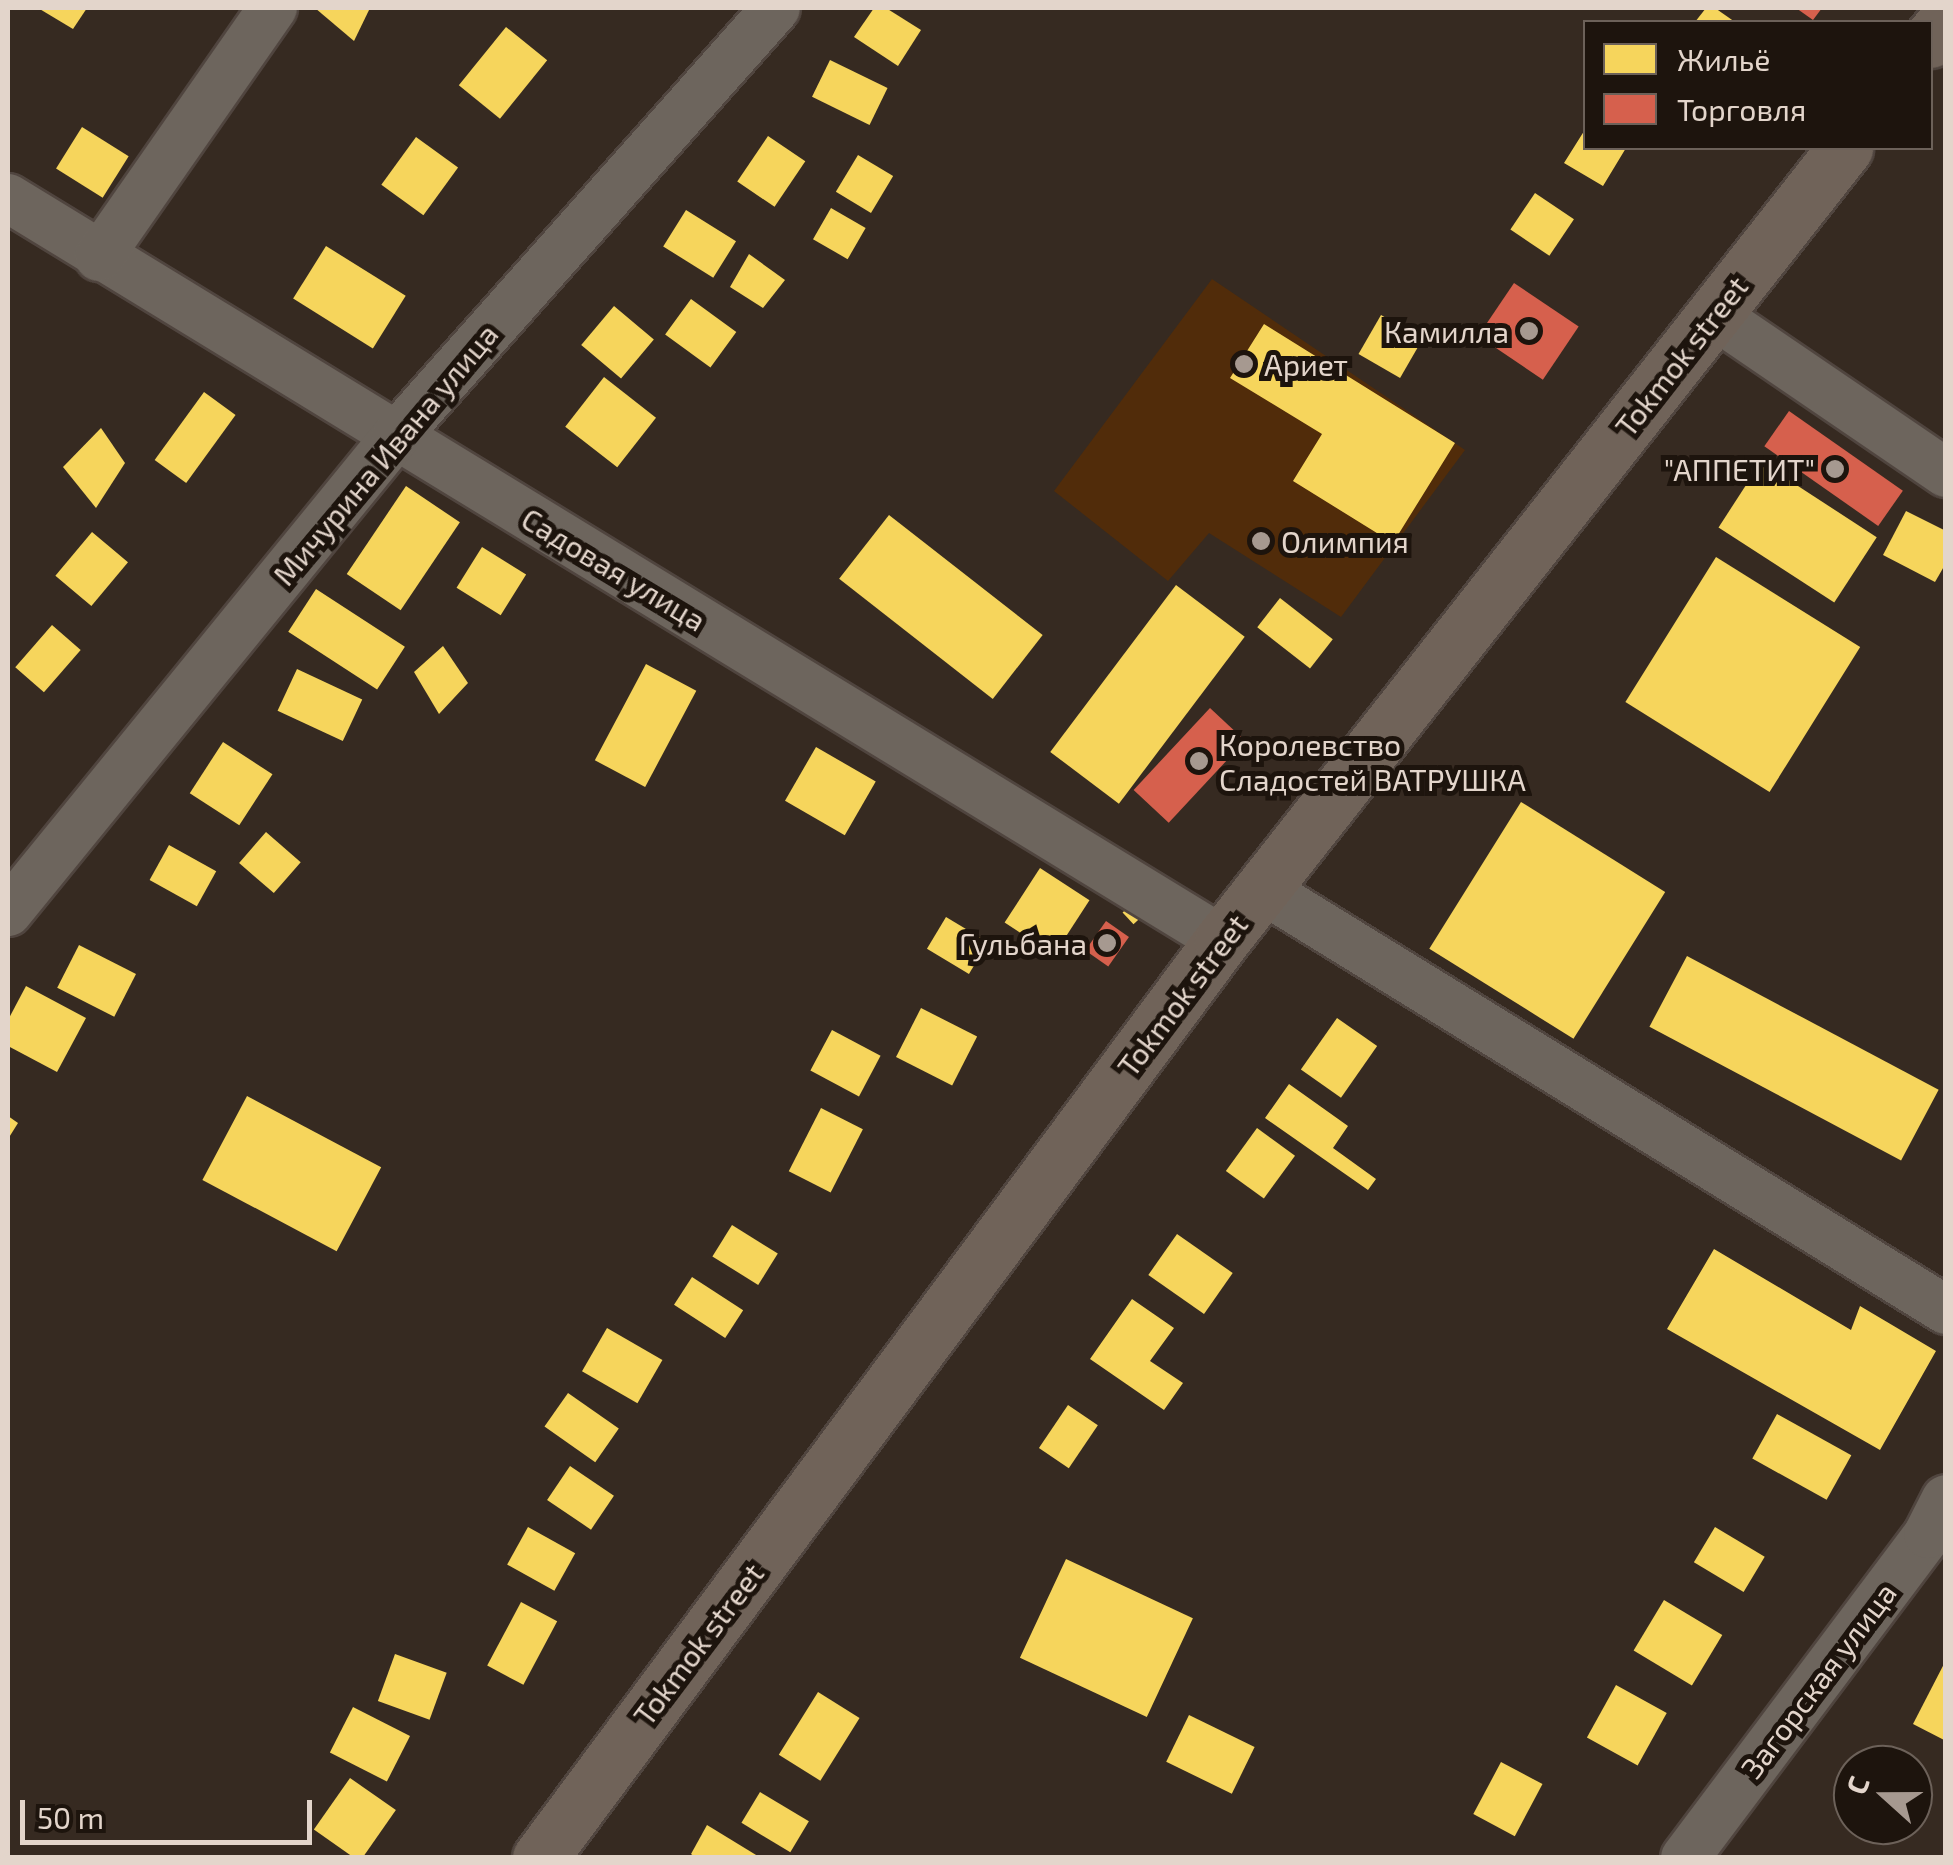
<!DOCTYPE html>
<html>
<head>
<meta charset="utf-8">
<style>
  body { margin:0 }
  #map { position:relative; width:1953px; height:1865px; overflow:hidden; background:#362a21; font-family:"Exo 2",sans-serif }
  div>[style] { position:absolute }
  [style*='--x'] { left:calc(var(--x)*1px); top:calc(var(--y)*1px); width:calc(var(--w)*1px); rotate:calc(var(--a)*1deg) }
  .green>* { inset:0; background:#512c0a }
  .homes>* { inset:0; background:#f6d55c; transform-origin:0 0 }
  .shops>* { inset:0; background:#d6604d; transform-origin:0 0 }
  .roads { filter:drop-shadow(2px 0 #50453f) drop-shadow(-2px 0 #50453f) drop-shadow(0 2px #50453f) drop-shadow(0 -2px #50453f) }
  .minor>* { height:48px; margin:-24px; padding:0 24px; transform-origin:24px; border-radius:24px; background:#6d655d }
  .major>* { height:55px; margin:-27.5px; padding:0 27.5px; transform-origin:27.5px; border-radius:27.5px; background:#706359 }
  .dots>* { width:28px; height:28px; translate:-50% -50%; box-sizing:border-box; border:5px solid #1d140d; border-radius:50% }
  span { translate:-50% -50%; white-space:nowrap; text-align:center; line-height:1.15; -webkit-text-stroke:10px #1d140d; paint-order:stroke }
  .poi-label { font-size:30px; color:#e3d5cb }
  .right { translate:-100% -50%; text-align:right }
  .left { translate:0 -50%; text-align:left }
  .street-label { font-size:30px; color:#e3d5cb }
  .frame { position:absolute; inset:0; border:10px solid #e3d5cb; pointer-events:none }
  .legend { position:absolute; left:1583px; top:20px; width:350px; height:130px; box-sizing:border-box; background:#1d140d; border:2px solid #6c6159; margin:0; padding:12px 18px; list-style:none; font-size:30px; color:#e3d5cb }
  .legend li { display:flex; align-items:center; gap:20px; height:50px }
  .legend b { width:50px; border:2px solid #6c6159 }
  .north { position:absolute; left:1833px; top:1745px; width:100px; height:100px; box-sizing:border-box; background:#1d140d; border:2px solid #6c6159; border-radius:50%; rotate:291deg; font-size:28px; font-weight:700; line-height:40px; text-align:center; color:#e3d5cb }
  .north::after { content:''; display:block; margin:auto; width:35px; height:45px; background:#a69990; clip-path:polygon(50% 0,100% 100%,50% 72%,0 100%) }
  .scale { position:absolute; left:20px; top:1800px; width:292px; height:45px; box-sizing:border-box; border:5px solid #e3d5cb; border-top:0; padding-left:12px; font-size:30px; line-height:35px; white-space:nowrap; color:#e3d5cb; -webkit-text-stroke:8px #1d140d; paint-order:stroke }
</style>
</head>
<body>
<div id="map">
  <div class="green">
    <i style="clip-path:polygon(1212px 279px,1465px 450px,1341px 617px,1209px 533px,1168px 581px,1054px 491px)"></i>
  </div>
  <div class="homes">
    <i style="clip-path:polygon(38px 8px,87px 8px,73px 29px)"></i>
    <i style="clip-path:polygon(315px 8px,370px 8px,354px 41px)"></i>
    <i style="clip-path:polygon(874px 8px,886px 8px,921px 30px,898px 66px,854px 37px)"></i>
    <i style="clip-path:polygon(1706px 8px,1715px 8px,1735px 22px,1695px 22px)"></i>
    <i style="left:506px;top:27px;width:53px;height:75px;rotate:39deg"></i>
    <i style="left:830px;top:60px;width:64px;height:41px;rotate:26deg"></i>
    <i style="left:82px;top:127px;width:55px;height:49px;rotate:32deg"></i>
    <i style="clip-path:polygon(1586px 128px,1586px 148px,1626px 148px,1603px 186px,1564px 163px)"></i>
    <i style="left:768px;top:136px;width:45px;height:55px;rotate:34deg"></i>
    <i style="left:416px;top:137px;width:52px;height:59px;rotate:36deg"></i>
    <i style="left:858px;top:155px;width:41px;height:43px;rotate:31deg"></i>
    <i style="left:1535px;top:193px;width:47px;height:44px;rotate:34deg"></i>
    <i style="left:831px;top:208px;width:40px;height:36px;rotate:30deg"></i>
    <i style="left:686px;top:210px;width:59px;height:43px;rotate:32deg"></i>
    <i style="left:326px;top:246px;width:94px;height:62px;rotate:32deg"></i>
    <i style="clip-path:polygon(749px 254px,785px 280px,763px 308px,730px 287px)"></i>
    <i style="left:691px;top:299px;width:56px;height:44px;rotate:36deg"></i>
    <i style="left:614px;top:306px;width:52px;height:51px;rotate:40deg"></i>
    <i style="left:1381px;top:315px;width:48px;height:45px;rotate:30deg"></i>
    <i style="clip-path:polygon(1264px 324px,1455px 443px,1393px 543px,1293px 481px,1322px 434px,1230px 378px)"></i>
    <i style="left:604px;top:377px;width:66px;height:63px;rotate:38deg"></i>
    <i style="left:204px;top:392px;width:39px;height:84px;rotate:36deg"></i>
    <i style="clip-path:polygon(101px 428px,125px 463px,96px 508px,63px 467px)"></i>
    <i style="left:1761px;top:462px;width:138px;height:78px;rotate:33deg"></i>
    <i style="left:406px;top:486px;width:65px;height:106px;rotate:34deg"></i>
    <i style="clip-path:polygon(1906px 511px,1946px 531px,1946px 563px,1935px 582px,1883px 555px)"></i>
    <i style="left:889px;top:515px;width:195px;height:81px;rotate:38deg"></i>
    <i style="left:92px;top:532px;width:47px;height:57px;rotate:40deg"></i>
    <i style="left:482px;top:547px;width:52px;height:48px;rotate:32deg"></i>
    <i style="left:1716px;top:557px;width:170px;height:171px;rotate:32deg"></i>
    <i style="left:1176px;top:585px;width:86px;height:209px;rotate:37deg"></i>
    <i style="left:316px;top:589px;width:106px;height:51px;rotate:33deg"></i>
    <i style="left:1280px;top:598px;width:67px;height:37px;rotate:38deg"></i>
    <i style="left:52px;top:625px;width:38px;height:56px;rotate:41deg"></i>
    <i style="clip-path:polygon(443px 646px,468px 683px,439px 714px,414px 672px)"></i>
    <i style="left:646px;top:664px;width:57px;height:109px;rotate:28deg"></i>
    <i style="left:297px;top:669px;width:72px;height:46px;rotate:25deg"></i>
    <i style="left:223px;top:742px;width:59px;height:61px;rotate:33deg"></i>
    <i style="left:816px;top:747px;width:69px;height:62px;rotate:30deg"></i>
    <i style="left:1521px;top:802px;width:170px;height:173px;rotate:32deg"></i>
    <i style="left:266px;top:832px;width:46px;height:41px;rotate:41deg"></i>
    <i style="left:169px;top:845px;width:54px;height:40px;rotate:29deg"></i>
    <i style="left:1040px;top:868px;width:59px;height:65px;rotate:33deg"></i>
    <i style="left:1135px;top:901px;width:16px;height:17px;rotate:47deg"></i>
    <i style="left:946px;top:917px;width:49px;height:37px;rotate:31deg"></i>
    <i style="left:79px;top:945px;width:64px;height:48px;rotate:27deg"></i>
    <i style="left:1687px;top:956px;width:285px;height:80px;rotate:28deg"></i>
    <i style="clip-path:polygon(26px 986px,86px 1018px,57px 1072px,8px 1046px,8px 1020px)"></i>
    <i style="left:921px;top:1008px;width:63px;height:55px;rotate:27deg"></i>
    <i style="left:1337px;top:1018px;width:49px;height:63px;rotate:35deg"></i>
    <i style="left:832px;top:1030px;width:55px;height:46px;rotate:28deg"></i>
    <i style="clip-path:polygon(1289px 1084px,1348px 1126px,1333px 1148px,1376px 1179px,1368px 1190px,1265px 1118px)"></i>
    <i style="left:247px;top:1096px;width:152px;height:95px;rotate:28deg"></i>
    <i style="left:821px;top:1108px;width:47px;height:71px;rotate:27deg"></i>
    <i style="clip-path:polygon(8px 1116px,18px 1123px,8px 1139px)"></i>
    <i style="left:1257px;top:1128px;width:47px;height:53px;rotate:36deg"></i>
    <i style="left:732px;top:1225px;width:54px;height:37px;rotate:32deg"></i>
    <i style="left:1177px;top:1234px;width:68px;height:50px;rotate:35deg"></i>
    <i style="clip-path:polygon(1714px 1249px,1851px 1330px,1860px 1306px,1936px 1351px,1880px 1450px,1667px 1329px)"></i>
    <i style="left:692px;top:1277px;width:61px;height:33px;rotate:33deg"></i>
    <i style="clip-path:polygon(1132px 1299px,1174px 1328px,1150px 1361px,1183px 1383px,1164px 1410px,1090px 1359px)"></i>
    <i style="left:607px;top:1328px;width:64px;height:50px;rotate:30deg"></i>
    <i style="left:568px;top:1393px;width:62px;height:41px;rotate:35deg"></i>
    <i style="left:1068px;top:1405px;width:36px;height:52px;rotate:34deg"></i>
    <i style="left:1777px;top:1414px;width:85px;height:51px;rotate:29deg"></i>
    <i style="left:570px;top:1466px;width:53px;height:41px;rotate:34deg"></i>
    <i style="left:528px;top:1527px;width:54px;height:43px;rotate:29deg"></i>
    <i style="left:1715px;top:1527px;width:58px;height:41px;rotate:31deg"></i>
    <i style="left:1066px;top:1559px;width:140px;height:109px;rotate:25deg"></i>
    <i style="left:1664px;top:1600px;width:68px;height:59px;rotate:31deg"></i>
    <i style="left:521px;top:1602px;width:41px;height:72px;rotate:28deg"></i>
    <i style="left:395px;top:1654px;width:55px;height:50px;rotate:20deg"></i>
    <i style="clip-path:polygon(1946px 1660px,1946px 1741px,1913px 1724px)"></i>
    <i style="left:1616px;top:1685px;width:58px;height:60px;rotate:29deg"></i>
    <i style="left:818px;top:1692px;width:49px;height:74px;rotate:32deg"></i>
    <i style="left:353px;top:1707px;width:64px;height:51px;rotate:27deg"></i>
    <i style="left:1189px;top:1715px;width:73px;height:52px;rotate:26deg"></i>
    <i style="left:1501px;top:1762px;width:47px;height:59px;rotate:28deg"></i>
    <i style="left:350px;top:1778px;width:56px;height:63px;rotate:35deg"></i>
    <i style="left:760px;top:1792px;width:57px;height:36px;rotate:31deg"></i>
    <i style="clip-path:polygon(707px 1825px,761px 1858px,696px 1858px,691px 1854px)"></i>
  </div>
  <div class="shops">
    <i style="clip-path:polygon(1796px 8px,1822px 8px,1813px 20px)"></i>
    <i style="left:1514px;top:283px;width:78px;height:64px;rotate:34deg"></i>
    <i style="left:1789px;top:411px;width:139px;height:43px;rotate:35deg"></i>
    <i style="left:1210px;top:708px;width:48px;height:112px;rotate:43deg"></i>
    <i style="left:1106px;top:921px;width:28px;height:36px;rotate:35deg"></i>
  </div>
  <div class="roads">
    <div class="minor">
      <i style="--x:8;--y:198;--w:1423;--a:31.43"></i>
      <i style="--x:99;--y:257;--w:304;--a:-55.1"></i>
      <i style="--x:1713;--y:314;--w:282;--a:34.3"></i>
      <i style="--x:1262;--y:889;--w:803;--a:31.61"></i>
      <i style="--x:8;--y:912;--w:614;--a:-50.82"></i>
      <i style="--x:396;--y:436;--w:572;--a:-48.4"></i>
      <i style="--x:1685;--y:1858;--w:405;--a:-53.1"></i>
      <i style="--x:1928;--y:1534;--w:39;--a:-63"></i>
    </div>
    <div class="major">
      <i style="--x:1930;--y:40;--w:25;--a:-50"></i>
      <i style="--x:540;--y:1858;--w:1144;--a:-53.39"></i>
      <i style="--x:1222;--y:940;--w:1008;--a:-51.81"></i>
    </div>
  </div>
  <div class="dots">
    <i style="left:1529px;top:331px;background:#a69990"></i>
    <i style="left:1244px;top:364px;background:#a69990"></i>
    <i style="left:1835px;top:469px;background:#a69990"></i>
    <i style="left:1261px;top:541px;background:#a69990"></i>
    <i style="left:1199px;top:761px;background:#a69990"></i>
    <i style="left:1107px;top:943px;background:#a69990"></i>
  </div>
  <div class="poi-label">
    <span class="right" style="left:1509px;top:331px">Камилла</span>
    <span class="left" style="left:1264px;top:364px">Ариет</span>
    <span class="right" style="left:1815px;top:469px">"АППЕТИТ"</span>
    <span class="left" style="left:1281px;top:541px">Олимпия</span>
    <span class="left" style="left:1219px;top:761px">Королевство<br>Сладостей ВАТРУШКА</span>
    <span class="right" style="left:1087px;top:943px">Гульбана</span>
  </div>
  <div class="street-label">
    <span style="left:1681px;top:356px;rotate:-52deg">Tokmok street</span>
    <span style="left:385px;top:454px;rotate:-50deg">Мичурина Ивана улица</span>
    <span style="left:614px;top:569px;rotate:31deg">Садовая улица</span>
    <span style="left:1182px;top:995px;rotate:-53deg">Tokmok street</span>
    <span style="left:698px;top:1644px;rotate:-53deg">Tokmok street</span>
    <span style="left:1818px;top:1680px;rotate:-53deg">Загорская улица</span>
  </div>
  <div class="frame"></div>
  <ul class="legend">
  <li><b style="height:28px;background:#f6d55c"></b>Жильё</li>
  <li><b style="height:28px;background:#d6604d"></b>Торговля</li>
  </ul>
  <div class="north">С</div>
  <div class="scale">50 m</div>
</div>
</body>
</html>
